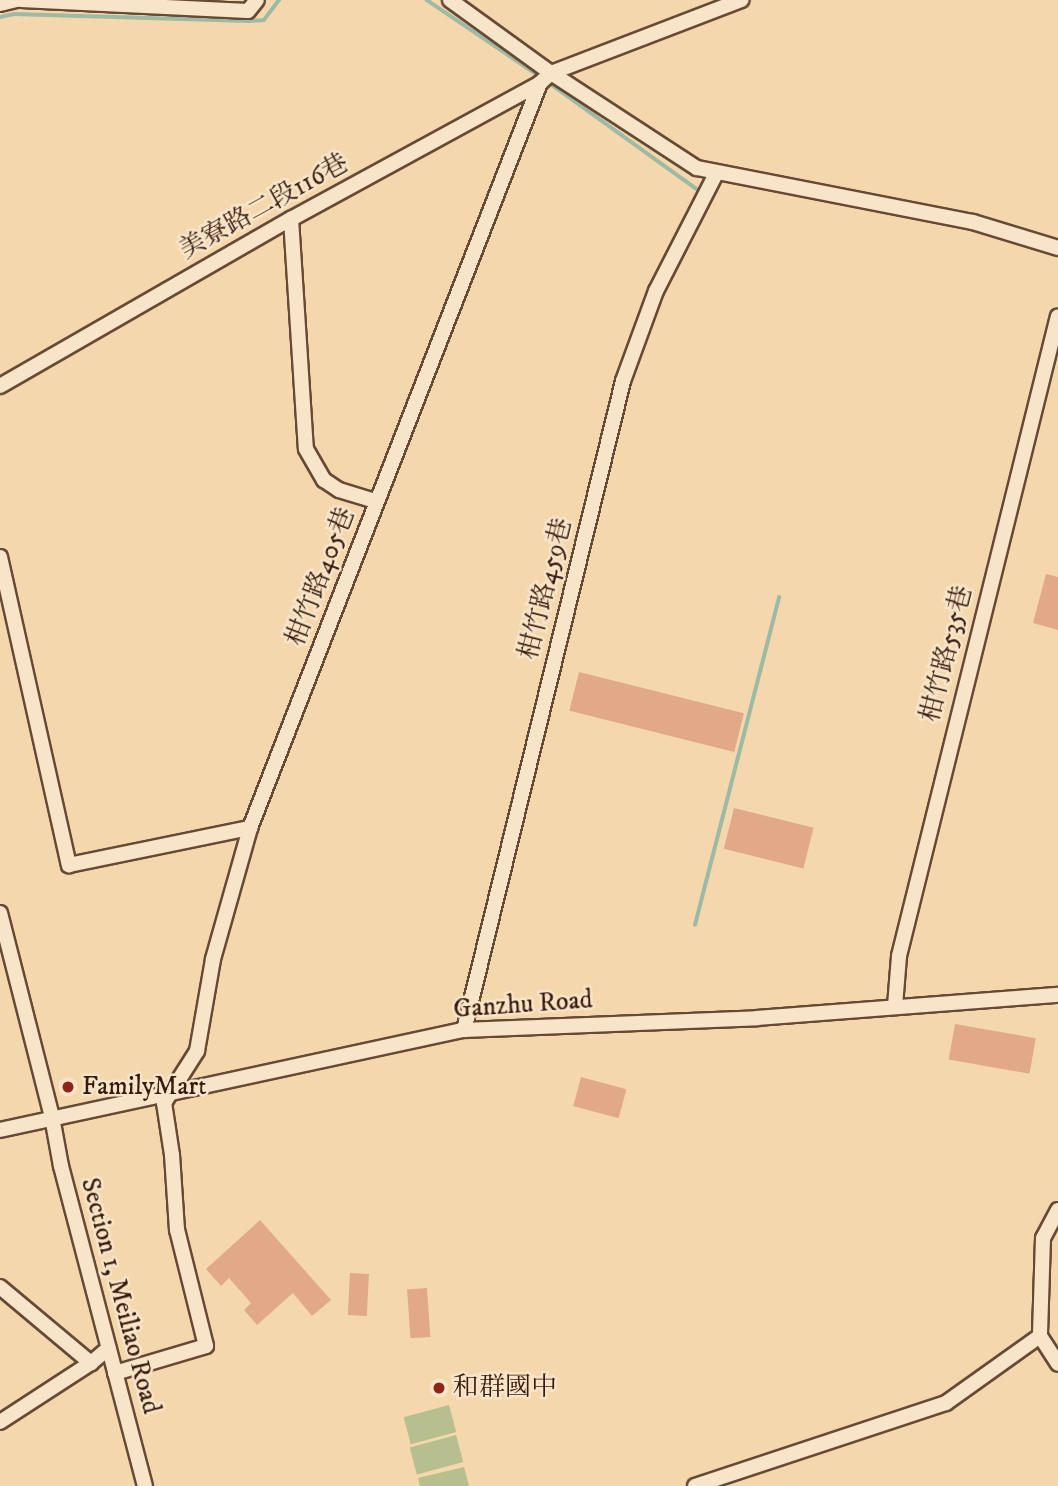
<!DOCTYPE html>
<html>
<head>
<meta charset="utf-8">
<style>
  body { margin:0 }
  #map { position:relative; width:1058px; height:1486px; overflow:hidden; background:#f4d7ac; font-family:"IM FELL DW Pica","Noto Serif TC",serif }
  div>[style] { position:absolute }
  [style*='--x'] { left:calc(var(--x)*1px); top:calc(var(--y)*1px); width:calc(var(--w)*1px); rotate:calc(var(--a)*1deg) }
  .green>* { inset:0; background:#b6bf8d; transform-origin:0 0 }
  .stream>* { height:3.5px; margin:-1.75px; padding:0 1.75px; transform-origin:1.75px; border-radius:1.75px; background:#9cbaa5 }
  .building>* { inset:0; background:#e2a989; transform-origin:0 0 }
  .roads { filter:drop-shadow(2px 0 #664a35) drop-shadow(-2px 0 #664a35) drop-shadow(0 2px #664a35) drop-shadow(0 -2px #664a35) }
  .minor>* { height:14px; margin:-7px; padding:0 7px; transform-origin:7px; border-radius:7px; background:#f8e5c9 }
  .dots>* { width:19px; height:19px; translate:-50% -50%; box-sizing:border-box; border:4px solid #f8e5c9; border-radius:50% }
  span { translate:-50% -50%; white-space:nowrap; text-align:center; line-height:1.15; -webkit-text-stroke:5px #f8e5c9; paint-order:stroke }
  .street-label { font-size:26px; color:#371b0d }
  .poi-label { font-size:26px; color:#371b0d }
  .left { translate:0 -50%; text-align:left }
</style>
</head>
<body>
<div id="map">
  <div class="green">
    <i style="left:449px;top:1405px;width:28px;height:47px;rotate:75deg"></i>
    <i style="left:456px;top:1435px;width:28px;height:48px;rotate:75deg"></i>
    <i style="clip-path:polygon(464px 1467px,469px 1486px,420px 1486px,418px 1478px)"></i>
  </div>
  <div class="stream">
    <i style="--x:427;--y:0;--w:139;--a:34.1"></i>
    <i style="--x:0;--y:17;--w:14;--a:-12"></i>
    <i style="--x:14;--y:14;--w:235;--a:1.7"></i>
    <i style="--x:249;--y:21;--w:15;--a:-4"></i>
    <i style="--x:264;--y:20;--w:25;--a:-53"></i>
    <i style="--x:548;--y:82;--w:183;--a:35.7"></i>
    <i style="--x:695;--y:925;--w:338;--a:-75.6"></i>
  </div>
  <div class="building">
    <i style="clip-path:polygon(1046px 574px,1058px 577px,1058px 630px,1033px 623px)"></i>
    <i style="left:579px;top:672px;width:170px;height:40px;rotate:14deg"></i>
    <i style="left:734px;top:808px;width:82px;height:42px;rotate:14deg"></i>
    <i style="left:955px;top:1024px;width:82px;height:36px;rotate:10deg"></i>
    <i style="left:581px;top:1077px;width:47px;height:30px;rotate:15deg"></i>
    <i style="clip-path:polygon(260px 1220px,331px 1300px,312px 1316px,293px 1293px,257px 1325px,244px 1310px,251px 1303px,229px 1278px,221px 1286px,206px 1269px)"></i>
    <i style="left:350px;top:1273px;width:19px;height:42px;rotate:3deg"></i>
    <i style="left:427px;top:1288px;width:49px;height:20px;rotate:86deg"></i>
  </div>
  <div class="roads">
    <div class="minor">
      <i style="--x:21;--y:0;--w:227;--a:2.8"></i>
      <i style="--x:248;--y:11;--w:14;--a:-51"></i>
      <i style="--x:450;--y:0;--w:125;--a:35.9"></i>
      <i style="--x:551;--y:73;--w:174;--a:33.1"></i>
      <i style="--x:697;--y:168;--w:281;--a:11.1"></i>
      <i style="--x:973;--y:222;--w:89;--a:17"></i>
      <i style="--x:0;--y:4;--w:16;--a:-14"></i>
      <i style="--x:291;--y:219;--w:230;--a:86.3"></i>
      <i style="--x:306;--y:449;--w:36;--a:60"></i>
      <i style="--x:324;--y:480;--w:18;--a:34"></i>
      <i style="--x:339;--y:490;--w:39;--a:17"></i>
      <i style="--x:0;--y:386;--w:336;--a:-29.9"></i>
      <i style="--x:291;--y:219;--w:284;--a:-28.6"></i>
      <i style="--x:540;--y:83;--w:15;--a:-42"></i>
      <i style="--x:551;--y:73;--w:204;--a:-21"></i>
      <i style="--x:0;--y:557;--w:316;--a:77.4"></i>
      <i style="--x:69;--y:865;--w:185;--a:-11.6"></i>
      <i style="--x:0;--y:913;--w:211;--a:75.7"></i>
      <i style="--x:52;--y:1117;--w:50;--a:79.6"></i>
      <i style="--x:61;--y:1166;--w:331;--a:75.3"></i>
      <i style="--x:895;--y:1006;--w:50;--a:-85.4"></i>
      <i style="--x:899;--y:956;--w:659;--a:-76.05"></i>
      <i style="--x:464;--y:1030;--w:668;--a:-76.23"></i>
      <i style="--x:623;--y:381;--w:96;--a:-69.9"></i>
      <i style="--x:656;--y:291;--w:131;--a:-62.9"></i>
      <i style="--x:0;--y:1130;--w:475;--a:-12.2"></i>
      <i style="--x:464;--y:1030;--w:293;--a:-2.3"></i>
      <i style="--x:757;--y:1018;--w:302;--a:-4.4"></i>
      <i style="--x:1058;--y:1210;--w:32;--a:118"></i>
      <i style="--x:1043;--y:1238;--w:98;--a:91.8"></i>
      <i style="--x:1040;--y:1336;--w:33;--a:57"></i>
      <i style="--x:0;--y:1287;--w:119;--a:39.9"></i>
      <i style="--x:115;--y:1373;--w:95;--a:-16.5"></i>
      <i style="--x:206;--y:1346;--w:120;--a:-104"></i>
      <i style="--x:177;--y:1230;--w:75;--a:-93.8"></i>
      <i style="--x:172;--y:1155;--w:53;--a:-98.7"></i>
      <i style="--x:164;--y:1103;--w:62;--a:-57.6"></i>
      <i style="--x:197;--y:1051;--w:93;--a:-80.1"></i>
      <i style="--x:213;--y:959;--w:136;--a:-74.2"></i>
      <i style="--x:250;--y:828;--w:799;--a:-68.73"></i>
      <i style="--x:0;--y:1422;--w:108;--a:-33"></i>
      <i style="--x:91;--y:1363;--w:23;--a:-40"></i>
      <i style="--x:695;--y:1486;--w:264;--a:-18.3"></i>
      <i style="--x:946;--y:1403;--w:115;--a:-35.5"></i>
    </div>
  </div>
  <div class="dots">
    <i style="left:68px;top:1087px;background:#8f2418"></i>
    <i style="left:439px;top:1388px;background:#8f2418"></i>
  </div>
  <div class="street-label">
    <span style="left:264px;top:207px;rotate:-29deg">美寮路二段116巷</span>
    <span style="left:321px;top:577px;rotate:-69deg">柑竹路405巷</span>
    <span style="left:546px;top:589px;rotate:-76deg">柑竹路459巷</span>
    <span style="left:947px;top:654px;rotate:-76deg">柑竹路535巷</span>
    <span style="left:523px;top:1005px;rotate:-4deg">Ganzhu Road</span>
    <span style="left:120px;top:1296px;rotate:75deg">Section 1, Meiliao Road</span>
  </div>
  <div class="poi-label">
    <span class="left" style="left:82px;top:1087px">FamilyMart</span>
    <span class="left" style="left:453px;top:1388px">和群國中</span>
  </div>
</div>
</body>
</html>
